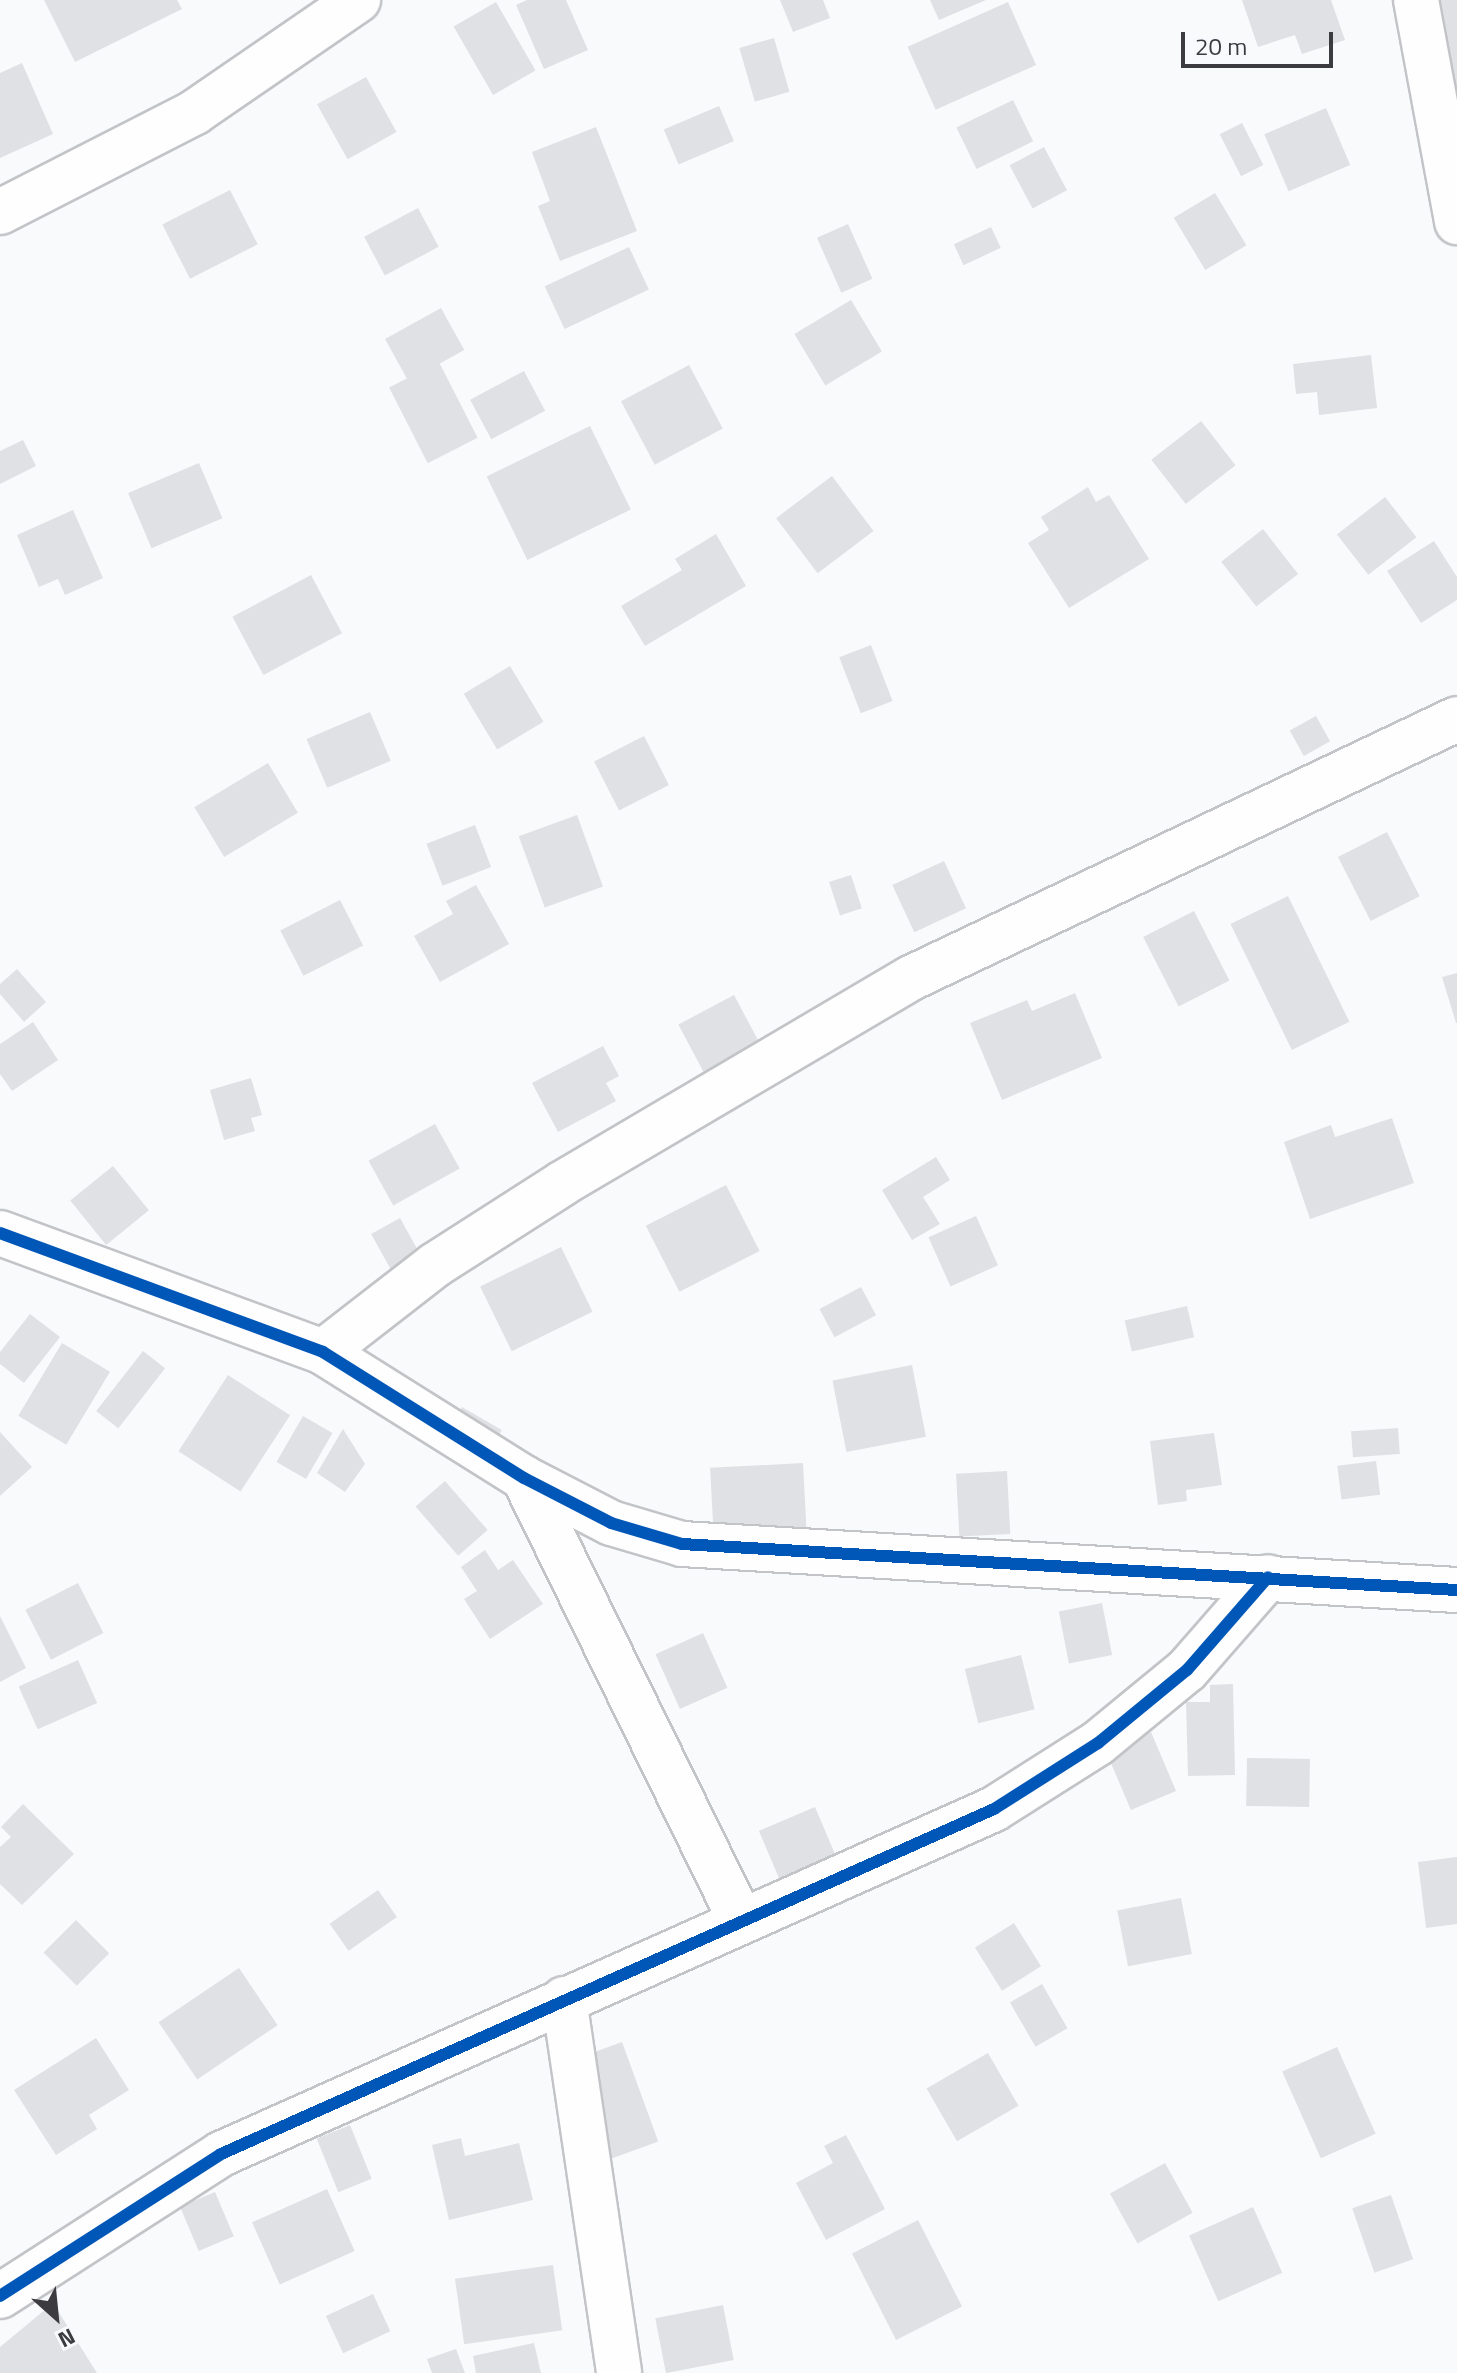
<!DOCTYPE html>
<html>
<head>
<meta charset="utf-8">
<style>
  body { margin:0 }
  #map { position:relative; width:1457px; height:2373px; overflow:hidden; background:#f9fafc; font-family:"Titillium Web",sans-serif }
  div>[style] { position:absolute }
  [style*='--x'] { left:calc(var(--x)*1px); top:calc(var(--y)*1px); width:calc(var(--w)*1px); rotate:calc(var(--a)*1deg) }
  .building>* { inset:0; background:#e0e1e4; transform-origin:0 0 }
  .roads { filter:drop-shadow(2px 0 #c3c4c7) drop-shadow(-2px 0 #c3c4c7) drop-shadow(0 2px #c3c4c7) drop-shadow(0 -2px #c3c4c7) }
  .street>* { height:44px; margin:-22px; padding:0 22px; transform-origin:22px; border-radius:22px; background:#fefeff }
  .cycleway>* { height:12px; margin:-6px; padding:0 6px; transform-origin:6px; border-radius:6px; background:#0057b8 }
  span { translate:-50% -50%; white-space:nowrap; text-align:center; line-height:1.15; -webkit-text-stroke:6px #f8f9fd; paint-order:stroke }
  .north { position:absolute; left:16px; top:2277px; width:80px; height:80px; -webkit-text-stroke:6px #f8f9fd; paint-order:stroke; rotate:153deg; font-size:22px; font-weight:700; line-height:32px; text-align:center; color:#3b3b40 }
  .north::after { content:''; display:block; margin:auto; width:28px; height:36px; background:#3b3b40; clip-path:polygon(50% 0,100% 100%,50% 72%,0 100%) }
  .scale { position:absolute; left:1181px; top:32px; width:152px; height:36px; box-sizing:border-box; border:4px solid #3b3b40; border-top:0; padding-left:10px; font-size:24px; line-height:28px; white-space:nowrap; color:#3b3b40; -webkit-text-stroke:6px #f8f9fd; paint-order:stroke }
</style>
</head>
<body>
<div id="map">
  <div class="building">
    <i style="clip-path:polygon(44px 0,177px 0,182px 9px,75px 62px)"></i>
    <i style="clip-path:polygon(527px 0,566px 0,588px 50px,544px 69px,516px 5px)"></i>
    <i style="clip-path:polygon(780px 0,823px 0,830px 18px,793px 32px)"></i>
    <i style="clip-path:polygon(930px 0,986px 0,939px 20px)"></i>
    <i style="clip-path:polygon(1242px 0,1331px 0,1345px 40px,1302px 54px,1295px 35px,1258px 47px)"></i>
    <i style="clip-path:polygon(1431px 0,1457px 0,1457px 89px,1454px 90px)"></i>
    <i style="left:496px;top:2px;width:79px;height:49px;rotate:60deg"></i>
    <i style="left:1008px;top:2px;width:69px;height:110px;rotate:66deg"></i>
    <i style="left:774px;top:38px;width:56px;height:36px;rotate:74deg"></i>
    <i style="clip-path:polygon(22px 63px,53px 134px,0 158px,0 73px)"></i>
    <i style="left:366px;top:77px;width:63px;height:56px;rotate:61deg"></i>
    <i style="left:1013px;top:100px;width:46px;height:63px;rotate:64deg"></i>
    <i style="left:719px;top:106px;width:38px;height:60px;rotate:67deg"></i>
    <i style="left:1326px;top:108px;width:62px;height:67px;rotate:67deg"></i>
    <i style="left:1242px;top:123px;width:47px;height:25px;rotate:63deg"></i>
    <i style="clip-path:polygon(596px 127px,637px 231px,560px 261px,538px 206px,550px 201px,532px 152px)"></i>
    <i style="left:1044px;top:147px;width:49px;height:39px;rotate:62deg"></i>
    <i style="left:230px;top:190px;width:61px;height:76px;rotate:63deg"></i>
    <i style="left:1215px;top:193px;width:61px;height:48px;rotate:59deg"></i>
    <i style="left:418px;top:208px;width:44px;height:61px;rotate:62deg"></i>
    <i style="left:848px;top:224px;width:60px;height:34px;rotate:66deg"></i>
    <i style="left:991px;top:227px;width:23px;height:41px;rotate:65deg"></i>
    <i style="left:629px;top:247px;width:47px;height:93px;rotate:65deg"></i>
    <i style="left:851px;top:300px;width:60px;height:66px;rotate:59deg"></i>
    <i style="left:441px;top:308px;width:48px;height:64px;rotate:61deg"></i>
    <i style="clip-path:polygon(1371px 355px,1377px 408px,1319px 415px,1317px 392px,1296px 394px,1293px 364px)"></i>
    <i style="left:439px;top:362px;width:85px;height:56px;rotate:63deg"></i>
    <i style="left:689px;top:365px;width:72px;height:77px;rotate:62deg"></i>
    <i style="left:524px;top:371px;width:45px;height:61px;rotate:62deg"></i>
    <i style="left:1201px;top:421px;width:56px;height:63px;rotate:52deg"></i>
    <i style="left:590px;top:426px;width:93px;height:115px;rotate:64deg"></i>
    <i style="clip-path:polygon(23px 440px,36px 466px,0 484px,0 451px)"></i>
    <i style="left:199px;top:463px;width:60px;height:77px;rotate:67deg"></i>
    <i style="left:832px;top:476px;width:69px;height:70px;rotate:53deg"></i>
    <i style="clip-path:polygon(1088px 487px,1096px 502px,1109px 495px,1149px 559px,1069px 608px,1028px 543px,1049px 530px,1041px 517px)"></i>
    <i style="left:1385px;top:497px;width:51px;height:61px;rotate:52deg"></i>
    <i style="clip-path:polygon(73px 510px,103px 578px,65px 595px,58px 579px,39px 587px,17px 535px)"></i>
    <i style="left:1263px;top:529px;width:57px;height:53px;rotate:52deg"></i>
    <i style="clip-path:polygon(716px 534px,746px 586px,645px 646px,621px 606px,682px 570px,675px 559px)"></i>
    <i style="clip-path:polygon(1434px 541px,1457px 577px,1457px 600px,1421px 623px,1387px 571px)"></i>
    <i style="left:311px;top:575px;width:66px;height:89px;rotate:62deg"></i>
    <i style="left:871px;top:645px;width:60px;height:34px;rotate:69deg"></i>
    <i style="left:510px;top:666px;width:65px;height:54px;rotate:59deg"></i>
    <i style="left:370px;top:712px;width:53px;height:69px;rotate:67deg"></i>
    <i style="left:1316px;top:716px;width:29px;height:30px;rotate:61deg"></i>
    <i style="left:644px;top:736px;width:55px;height:56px;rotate:63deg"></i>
    <i style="left:268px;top:763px;width:58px;height:86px;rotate:59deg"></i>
    <i style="left:577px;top:815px;width:76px;height:62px;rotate:70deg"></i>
    <i style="left:475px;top:825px;width:45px;height:52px;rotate:69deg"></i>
    <i style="left:1387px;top:832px;width:72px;height:55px;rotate:63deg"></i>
    <i style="left:944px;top:861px;width:52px;height:57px;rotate:65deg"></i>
    <i style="left:851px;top:875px;width:35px;height:23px;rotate:72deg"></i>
    <i style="clip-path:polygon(476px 885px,509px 944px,440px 982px,414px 936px,453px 914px,446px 901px)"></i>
    <i style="left:1288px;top:896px;width:140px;height:64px;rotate:64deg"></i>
    <i style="left:340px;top:900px;width:51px;height:67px;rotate:63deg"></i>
    <i style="left:1194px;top:911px;width:78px;height:57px;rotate:63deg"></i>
    <i style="clip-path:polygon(17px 969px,46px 1002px,24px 1022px,0 994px,0 984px)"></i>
    <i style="clip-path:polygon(1457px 973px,1457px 1023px,1456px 1023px,1442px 977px)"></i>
    <i style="clip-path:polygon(1075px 993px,1102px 1058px,1002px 1100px,970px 1023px,1027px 1000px,1032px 1011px)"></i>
    <i style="left:734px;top:995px;width:59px;height:63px;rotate:62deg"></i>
    <i style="clip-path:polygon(33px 1022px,58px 1060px,12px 1091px,0 1074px,0 1044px)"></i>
    <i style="clip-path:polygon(603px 1046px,619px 1076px,606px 1083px,616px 1101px,558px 1132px,532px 1083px)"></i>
    <i style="clip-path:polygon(251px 1078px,262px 1115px,251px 1118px,255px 1131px,224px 1140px,210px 1090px)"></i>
    <i style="clip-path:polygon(1392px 1118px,1414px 1183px,1310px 1219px,1284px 1142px,1331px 1125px,1335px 1137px)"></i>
    <i style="left:435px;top:1124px;width:51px;height:76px;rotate:61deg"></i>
    <i style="clip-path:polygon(936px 1157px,950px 1180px,923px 1197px,940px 1224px,912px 1240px,882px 1190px)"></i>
    <i style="left:113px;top:1166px;width:57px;height:55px;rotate:51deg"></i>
    <i style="left:726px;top:1185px;width:74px;height:90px;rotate:63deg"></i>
    <i style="left:976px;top:1216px;width:54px;height:52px;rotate:66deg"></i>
    <i style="left:400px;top:1218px;width:48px;height:33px;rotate:61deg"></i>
    <i style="left:561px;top:1247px;width:72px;height:90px;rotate:64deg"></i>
    <i style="left:861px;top:1287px;width:32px;height:47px;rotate:62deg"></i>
    <i style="left:1187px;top:1306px;width:32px;height:64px;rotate:77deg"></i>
    <i style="clip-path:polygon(30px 1314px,60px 1337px,24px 1383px,0 1364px,0 1352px)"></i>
    <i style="left:62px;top:1343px;width:56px;height:85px;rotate:31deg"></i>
    <i style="left:143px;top:1351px;width:28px;height:76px;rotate:38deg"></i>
    <i style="left:912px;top:1365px;width:73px;height:81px;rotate:79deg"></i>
    <i style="left:228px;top:1375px;width:74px;height:91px;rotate:33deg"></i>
    <i style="left:462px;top:1407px;width:46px;height:33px;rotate:30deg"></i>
    <i style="left:303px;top:1416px;width:34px;height:53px;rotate:30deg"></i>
    <i style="left:1398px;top:1428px;width:26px;height:47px;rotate:86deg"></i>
    <i style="clip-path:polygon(343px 1429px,365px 1464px,345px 1492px,317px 1473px)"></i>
    <i style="clip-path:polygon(0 1432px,32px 1467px,0 1496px)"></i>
    <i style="clip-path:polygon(1214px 1433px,1222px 1485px,1186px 1490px,1187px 1501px,1158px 1505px,1150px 1441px)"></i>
    <i style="left:1376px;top:1461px;width:34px;height:39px;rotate:83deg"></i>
    <i style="left:803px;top:1463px;width:69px;height:93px;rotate:87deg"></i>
    <i style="left:1007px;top:1471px;width:63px;height:51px;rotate:87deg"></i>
    <i style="left:445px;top:1481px;width:65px;height:39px;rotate:49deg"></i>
    <i style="clip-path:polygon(485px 1550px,498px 1570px,513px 1560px,543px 1604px,490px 1639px,464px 1599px,477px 1591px,461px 1567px)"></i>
    <i style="left:78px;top:1583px;width:56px;height:59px;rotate:63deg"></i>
    <i style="left:1102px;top:1603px;width:53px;height:44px;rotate:79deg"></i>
    <i style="clip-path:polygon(0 1616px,26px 1668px,0 1682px)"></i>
    <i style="left:703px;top:1633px;width:60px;height:52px;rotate:66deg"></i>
    <i style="left:1021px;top:1655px;width:56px;height:58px;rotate:76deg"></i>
    <i style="left:78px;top:1660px;width:47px;height:65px;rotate:66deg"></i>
    <i style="clip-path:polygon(1233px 1684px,1235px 1775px,1188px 1776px,1186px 1702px,1210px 1702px,1210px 1685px)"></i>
    <i style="left:1151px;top:1732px;width:64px;height:49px;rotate:67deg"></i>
    <i style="left:1310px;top:1759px;width:48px;height:63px;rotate:91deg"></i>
    <i style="clip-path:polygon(23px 1804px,74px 1854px,22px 1905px,0 1884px,0 1847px,11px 1837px,1px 1827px)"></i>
    <i style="left:815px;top:1807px;width:53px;height:61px;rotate:67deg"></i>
    <i style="clip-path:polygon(1457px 1857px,1457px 1924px,1426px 1928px,1418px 1862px)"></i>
    <i style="left:378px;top:1890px;width:33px;height:59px;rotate:55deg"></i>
    <i style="left:1181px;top:1898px;width:57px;height:65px;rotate:79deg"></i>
    <i style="left:76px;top:1920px;width:47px;height:46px;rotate:45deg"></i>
    <i style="left:1014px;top:1923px;width:51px;height:46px;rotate:58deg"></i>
    <i style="left:239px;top:1968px;width:69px;height:97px;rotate:56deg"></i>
    <i style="left:1042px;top:1984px;width:51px;height:37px;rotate:60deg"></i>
    <i style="clip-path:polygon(96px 2038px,129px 2090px,89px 2115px,97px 2129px,56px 2155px,14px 2090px)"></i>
    <i style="left:622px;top:2042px;width:106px;height:54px;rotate:70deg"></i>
    <i style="left:1337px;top:2047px;width:95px;height:60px;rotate:66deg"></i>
    <i style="left:988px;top:2053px;width:61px;height:71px;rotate:60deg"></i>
    <i style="left:350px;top:2125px;width:58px;height:36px;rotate:68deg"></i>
    <i style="clip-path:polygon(846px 2135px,885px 2209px,826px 2240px,796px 2183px,833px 2163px,824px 2146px)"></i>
    <i style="clip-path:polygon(461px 2138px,465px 2156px,519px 2143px,533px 2200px,449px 2220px,432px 2145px)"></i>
    <i style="left:1165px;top:2163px;width:57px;height:63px;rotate:61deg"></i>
    <i style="left:327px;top:2189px;width:68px;height:82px;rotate:66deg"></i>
    <i style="left:215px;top:2192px;width:48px;height:38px;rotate:67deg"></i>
    <i style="left:1391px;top:2195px;width:68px;height:41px;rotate:71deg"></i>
    <i style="left:1253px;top:2207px;width:72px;height:70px;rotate:66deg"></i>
    <i style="left:918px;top:2220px;width:97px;height:74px;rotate:63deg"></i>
    <i style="left:553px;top:2265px;width:66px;height:99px;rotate:82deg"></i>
    <i style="left:373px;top:2294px;width:41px;height:52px;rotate:65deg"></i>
    <i style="clip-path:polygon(53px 2303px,97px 2373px,0 2373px,0 2347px)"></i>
    <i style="left:723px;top:2305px;width:56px;height:69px;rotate:79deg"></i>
    <i style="clip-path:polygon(534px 2343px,541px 2373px,476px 2373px,473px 2356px)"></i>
    <i style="clip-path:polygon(456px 2349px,465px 2373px,432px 2373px,427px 2359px)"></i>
  </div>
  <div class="roads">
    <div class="street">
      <i style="--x:1416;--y:0;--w:226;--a:79.5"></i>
      <i style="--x:0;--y:212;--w:219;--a:-27.1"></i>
      <i style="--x:195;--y:112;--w:198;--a:-34.5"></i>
      <i style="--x:0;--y:1233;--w:344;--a:20.2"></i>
      <i style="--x:323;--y:1352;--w:237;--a:32.1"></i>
      <i style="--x:524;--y:1478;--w:98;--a:27.3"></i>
      <i style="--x:611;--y:1523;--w:74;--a:16.5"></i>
      <i style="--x:682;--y:1544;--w:776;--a:3.4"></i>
      <i style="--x:323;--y:1352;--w:142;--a:-37.8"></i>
      <i style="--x:435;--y:1265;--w:152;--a:-32.6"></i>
      <i style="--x:563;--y:1183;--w:404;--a:-30.5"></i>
      <i style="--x:911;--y:978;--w:604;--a:-25.38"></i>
      <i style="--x:524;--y:1478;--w:492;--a:63.9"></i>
      <i style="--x:564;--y:1999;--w:378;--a:81.6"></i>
      <i style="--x:0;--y:2296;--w:263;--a:-32.7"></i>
      <i style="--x:221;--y:2154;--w:846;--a:-24.05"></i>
      <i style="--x:994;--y:1809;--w:123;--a:-32.4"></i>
      <i style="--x:1098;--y:1743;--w:115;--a:-39.4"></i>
      <i style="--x:1187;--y:1670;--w:123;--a:-48.9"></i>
    </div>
  </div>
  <div class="cycleway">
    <i style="--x:0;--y:1233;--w:344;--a:20.2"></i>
    <i style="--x:323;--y:1352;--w:237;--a:32.1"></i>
    <i style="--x:524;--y:1478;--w:98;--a:27.3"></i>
    <i style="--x:611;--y:1523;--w:74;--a:16.5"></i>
    <i style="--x:682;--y:1544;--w:776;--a:3.4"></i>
    <i style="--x:0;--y:2296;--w:263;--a:-32.7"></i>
    <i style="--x:221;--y:2154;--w:846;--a:-24.05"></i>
    <i style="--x:994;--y:1809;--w:123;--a:-32.4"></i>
    <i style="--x:1098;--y:1743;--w:115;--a:-39.4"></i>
    <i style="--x:1187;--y:1670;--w:123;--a:-48.9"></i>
  </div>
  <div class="north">N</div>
  <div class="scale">20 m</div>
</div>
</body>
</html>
